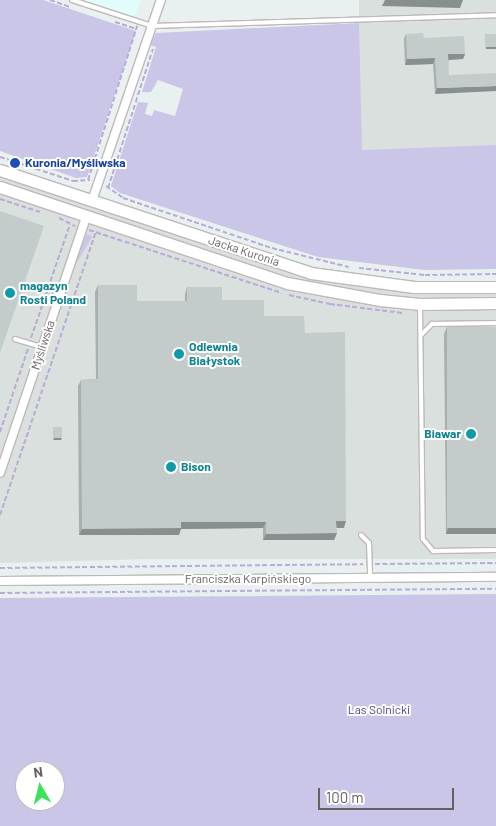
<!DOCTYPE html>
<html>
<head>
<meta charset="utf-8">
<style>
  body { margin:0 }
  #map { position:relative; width:496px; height:826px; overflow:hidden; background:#e8f1ef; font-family:Barlow,sans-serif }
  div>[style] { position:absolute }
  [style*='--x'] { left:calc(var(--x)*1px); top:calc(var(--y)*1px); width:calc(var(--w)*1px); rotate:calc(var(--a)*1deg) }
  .commercial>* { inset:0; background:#e1fdf9 }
  .industrial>* { inset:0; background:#dae0de; transform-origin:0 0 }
  .green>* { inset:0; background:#c9c6e7; transform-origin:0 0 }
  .path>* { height:2px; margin-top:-1px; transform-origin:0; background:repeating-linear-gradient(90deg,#baaad8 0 5px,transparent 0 7.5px) }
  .roads { filter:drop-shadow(1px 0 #beb8ba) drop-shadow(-1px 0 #beb8ba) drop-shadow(0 1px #beb8ba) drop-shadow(0 -1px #beb8ba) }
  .lane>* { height:4px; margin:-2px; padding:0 2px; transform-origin:2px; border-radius:2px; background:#fff }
  .street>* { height:8px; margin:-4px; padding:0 4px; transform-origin:4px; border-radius:4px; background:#fff }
  .secondary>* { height:11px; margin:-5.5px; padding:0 5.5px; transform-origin:5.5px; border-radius:5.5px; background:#fff }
  .wall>* { inset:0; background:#a9afaf }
  .shaded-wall>* { inset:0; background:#898f8e; transform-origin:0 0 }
  .building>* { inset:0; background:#c4cccb; transform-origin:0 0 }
  .dots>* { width:14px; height:14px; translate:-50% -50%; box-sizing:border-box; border:2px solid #fff; border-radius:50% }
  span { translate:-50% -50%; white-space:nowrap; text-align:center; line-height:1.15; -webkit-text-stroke:4px #fff; paint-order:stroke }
  .transit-label { font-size:12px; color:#164399; font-weight:700 }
  .left { translate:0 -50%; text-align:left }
  .street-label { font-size:12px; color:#685f62 }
  .culture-label { font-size:12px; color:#0d838f; font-weight:700 }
  .right { translate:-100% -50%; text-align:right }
  .park-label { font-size:12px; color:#463c8a }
  .north { position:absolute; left:15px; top:761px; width:50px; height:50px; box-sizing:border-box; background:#fff; border:1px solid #c3bfc0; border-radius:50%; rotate:352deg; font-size:14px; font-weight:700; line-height:20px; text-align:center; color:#685f62 }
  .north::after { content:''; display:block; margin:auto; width:18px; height:22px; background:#3ce258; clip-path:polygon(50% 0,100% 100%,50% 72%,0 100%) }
  .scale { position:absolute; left:318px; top:788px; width:136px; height:22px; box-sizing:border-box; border:2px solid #685f62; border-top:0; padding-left:6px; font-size:15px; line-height:18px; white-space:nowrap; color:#685f62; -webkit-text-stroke:4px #fff; paint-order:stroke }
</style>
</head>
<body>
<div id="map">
  <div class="commercial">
    <i style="clip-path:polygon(82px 0,141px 0,134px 17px)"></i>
  </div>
  <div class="industrial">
    <i style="left:359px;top:0;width:137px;height:150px"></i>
    <i style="clip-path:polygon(0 172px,310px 274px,496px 288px,496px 559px,150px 559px,0 563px)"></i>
  </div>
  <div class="green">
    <i style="clip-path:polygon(0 0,43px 0,136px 31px,87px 177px,76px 178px,0 151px)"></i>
    <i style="clip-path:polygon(359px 23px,362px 150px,496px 145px,496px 269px,424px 270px,318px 257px,120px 193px,111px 186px,138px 102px,148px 103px,145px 114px,152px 116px,154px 110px,175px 116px,183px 89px,158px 80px,151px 92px,142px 92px,156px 47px,150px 45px,156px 33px)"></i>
    <i style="left:87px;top:234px;width:6px;height:78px;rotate:31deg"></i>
    <i style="clip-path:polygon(evenodd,496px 594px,496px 826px,0 826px,0 598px,496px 594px,25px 771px,55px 771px,55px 801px,25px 801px,25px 771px)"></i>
  </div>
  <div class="path">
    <i style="--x:50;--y:0;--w:21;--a:19"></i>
    <i style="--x:115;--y:22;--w:22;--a:18"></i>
    <i style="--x:0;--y:157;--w:77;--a:18.2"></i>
    <i style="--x:73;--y:181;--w:17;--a:-3"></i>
    <i style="--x:88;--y:180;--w:162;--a:-72.3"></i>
    <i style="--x:106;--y:186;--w:21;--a:35"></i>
    <i style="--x:123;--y:198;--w:157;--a:18.6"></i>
    <i style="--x:272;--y:248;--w:79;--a:13.9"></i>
    <i style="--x:108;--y:188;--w:146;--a:-72.1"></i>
    <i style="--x:0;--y:199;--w:42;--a:18"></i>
    <i style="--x:59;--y:218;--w:18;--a:27"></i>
    <i style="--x:89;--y:230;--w:203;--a:18.1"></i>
    <i style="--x:359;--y:268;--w:66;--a:6.1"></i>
    <i style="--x:425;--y:275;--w:71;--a:-0.8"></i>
    <i style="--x:289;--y:295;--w:42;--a:12.4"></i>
    <i style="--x:330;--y:304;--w:73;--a:7.1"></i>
    <i style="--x:31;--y:338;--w:120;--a:-71.1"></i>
    <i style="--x:0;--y:432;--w:88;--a:-71.4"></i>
    <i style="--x:0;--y:515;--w:299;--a:-71.3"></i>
    <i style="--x:375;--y:564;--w:121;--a:-0.5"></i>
    <i style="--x:0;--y:568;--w:363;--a:-0.6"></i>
    <i style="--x:0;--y:593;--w:496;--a:-0.5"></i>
  </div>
  <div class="roads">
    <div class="lane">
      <i style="--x:72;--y:0;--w:84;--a:18"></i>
      <i style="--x:152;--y:26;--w:344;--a:-1.8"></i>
      <i style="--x:420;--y:306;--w:233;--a:89.3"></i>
      <i style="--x:423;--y:539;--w:16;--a:50"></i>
      <i style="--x:433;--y:551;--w:63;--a:-0.9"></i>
      <i style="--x:421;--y:335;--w:16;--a:-45"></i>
      <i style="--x:432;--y:324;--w:64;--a:-0.9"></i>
      <i style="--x:15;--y:339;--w:28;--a:17"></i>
      <i style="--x:361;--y:535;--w:11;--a:45"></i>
      <i style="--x:369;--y:543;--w:35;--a:88"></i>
    </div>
    <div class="street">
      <i style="--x:92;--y:201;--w:213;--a:-71.1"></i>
      <i style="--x:0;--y:473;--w:270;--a:-71.4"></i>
      <i style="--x:0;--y:581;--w:496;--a:-0.5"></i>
    </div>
    <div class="secondary">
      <i style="--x:0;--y:170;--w:328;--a:18.3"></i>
      <i style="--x:311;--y:273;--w:104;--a:7.7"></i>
      <i style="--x:414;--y:287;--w:82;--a:0"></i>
      <i style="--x:0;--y:187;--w:303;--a:18.5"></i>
      <i style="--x:287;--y:283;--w:95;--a:10.4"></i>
      <i style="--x:380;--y:300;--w:40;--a:5.7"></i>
      <i style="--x:420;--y:304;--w:76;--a:-0.8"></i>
    </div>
  </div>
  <div class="wall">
    <i style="clip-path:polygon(406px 34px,424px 38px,465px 54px,463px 59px,449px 60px,435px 94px,433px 64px,405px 65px,404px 39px)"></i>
    <i style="clip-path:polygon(98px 285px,137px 301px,185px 301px,185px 294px,187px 287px,264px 316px,305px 333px,344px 528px,336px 528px,337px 533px,334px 540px,263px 540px,263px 528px,181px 529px,179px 535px,79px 535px,78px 386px,81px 380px,96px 379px,95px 292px)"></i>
    <i style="clip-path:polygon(447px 327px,496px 327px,496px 534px,446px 534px,444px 334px)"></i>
  </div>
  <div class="shaded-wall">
    <i style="clip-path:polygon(385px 0,463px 0,460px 8px,382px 6px)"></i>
    <i style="left:486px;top:47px;width:10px;height:2px"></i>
    <i style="clip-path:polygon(448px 54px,465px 54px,463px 59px,446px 60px)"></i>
    <i style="clip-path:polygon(435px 58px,433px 64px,405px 65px,407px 59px)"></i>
    <i style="clip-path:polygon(496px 86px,496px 91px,435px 94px,437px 88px)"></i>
    <i style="clip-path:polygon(54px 438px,62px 438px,61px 440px,53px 440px)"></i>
    <i style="clip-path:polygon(336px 521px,346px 521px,344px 528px,334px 528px)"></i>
    <i style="clip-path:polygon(181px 522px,266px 522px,263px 528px,181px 529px,179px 535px,79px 535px,82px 529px)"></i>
    <i style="clip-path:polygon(496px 527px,496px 534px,446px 534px,448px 528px)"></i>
    <i style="clip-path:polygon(337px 533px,334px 540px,263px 540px,266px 534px)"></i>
  </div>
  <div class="building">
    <i style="clip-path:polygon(423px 33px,424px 38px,464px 36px,465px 54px,448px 54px,449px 75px,496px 73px,496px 86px,437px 88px,435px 58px,407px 59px,406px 34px)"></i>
    <i style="left:485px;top:34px;width:11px;height:13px"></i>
    <i style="clip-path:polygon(0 211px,44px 226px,0 353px)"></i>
    <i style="clip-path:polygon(98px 285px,137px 285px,137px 301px,187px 301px,187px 287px,222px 287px,222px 300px,264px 300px,264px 316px,304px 316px,305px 333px,345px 332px,346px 521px,336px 521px,337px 533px,266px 534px,266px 522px,181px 522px,181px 528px,82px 529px,81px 380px,98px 379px)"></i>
    <i style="left:447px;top:327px;width:49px;height:201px"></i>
    <i style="left:53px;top:427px;width:9px;height:11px"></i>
  </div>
  <div class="dots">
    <i style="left:15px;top:163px;background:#1a4fb4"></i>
    <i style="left:10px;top:293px;background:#0f9aa8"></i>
    <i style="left:179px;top:354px;background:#0f9aa8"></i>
    <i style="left:471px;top:434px;background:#0f9aa8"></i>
    <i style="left:171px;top:467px;background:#0f9aa8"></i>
  </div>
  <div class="transit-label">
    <span class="left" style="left:25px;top:163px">Kuronia/Myśliwska</span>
  </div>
  <div class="street-label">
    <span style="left:244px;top:251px;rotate:18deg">Jacka Kuronia</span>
    <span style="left:43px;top:345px;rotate:-72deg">Myśliwska</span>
    <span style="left:248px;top:579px">Franciszka Karpińskiego</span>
  </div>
  <div class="culture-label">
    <span class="left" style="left:20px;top:293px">magazyn<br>Rosti Poland</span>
    <span class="left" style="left:189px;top:354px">Odlewnia<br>Białystok</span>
    <span class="right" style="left:461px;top:434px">Biawar</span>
    <span class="left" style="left:181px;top:467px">Bison</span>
  </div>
  <div class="park-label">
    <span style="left:379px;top:710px">Las Solnicki</span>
  </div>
  <div class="north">N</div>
  <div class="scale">100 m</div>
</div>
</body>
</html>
